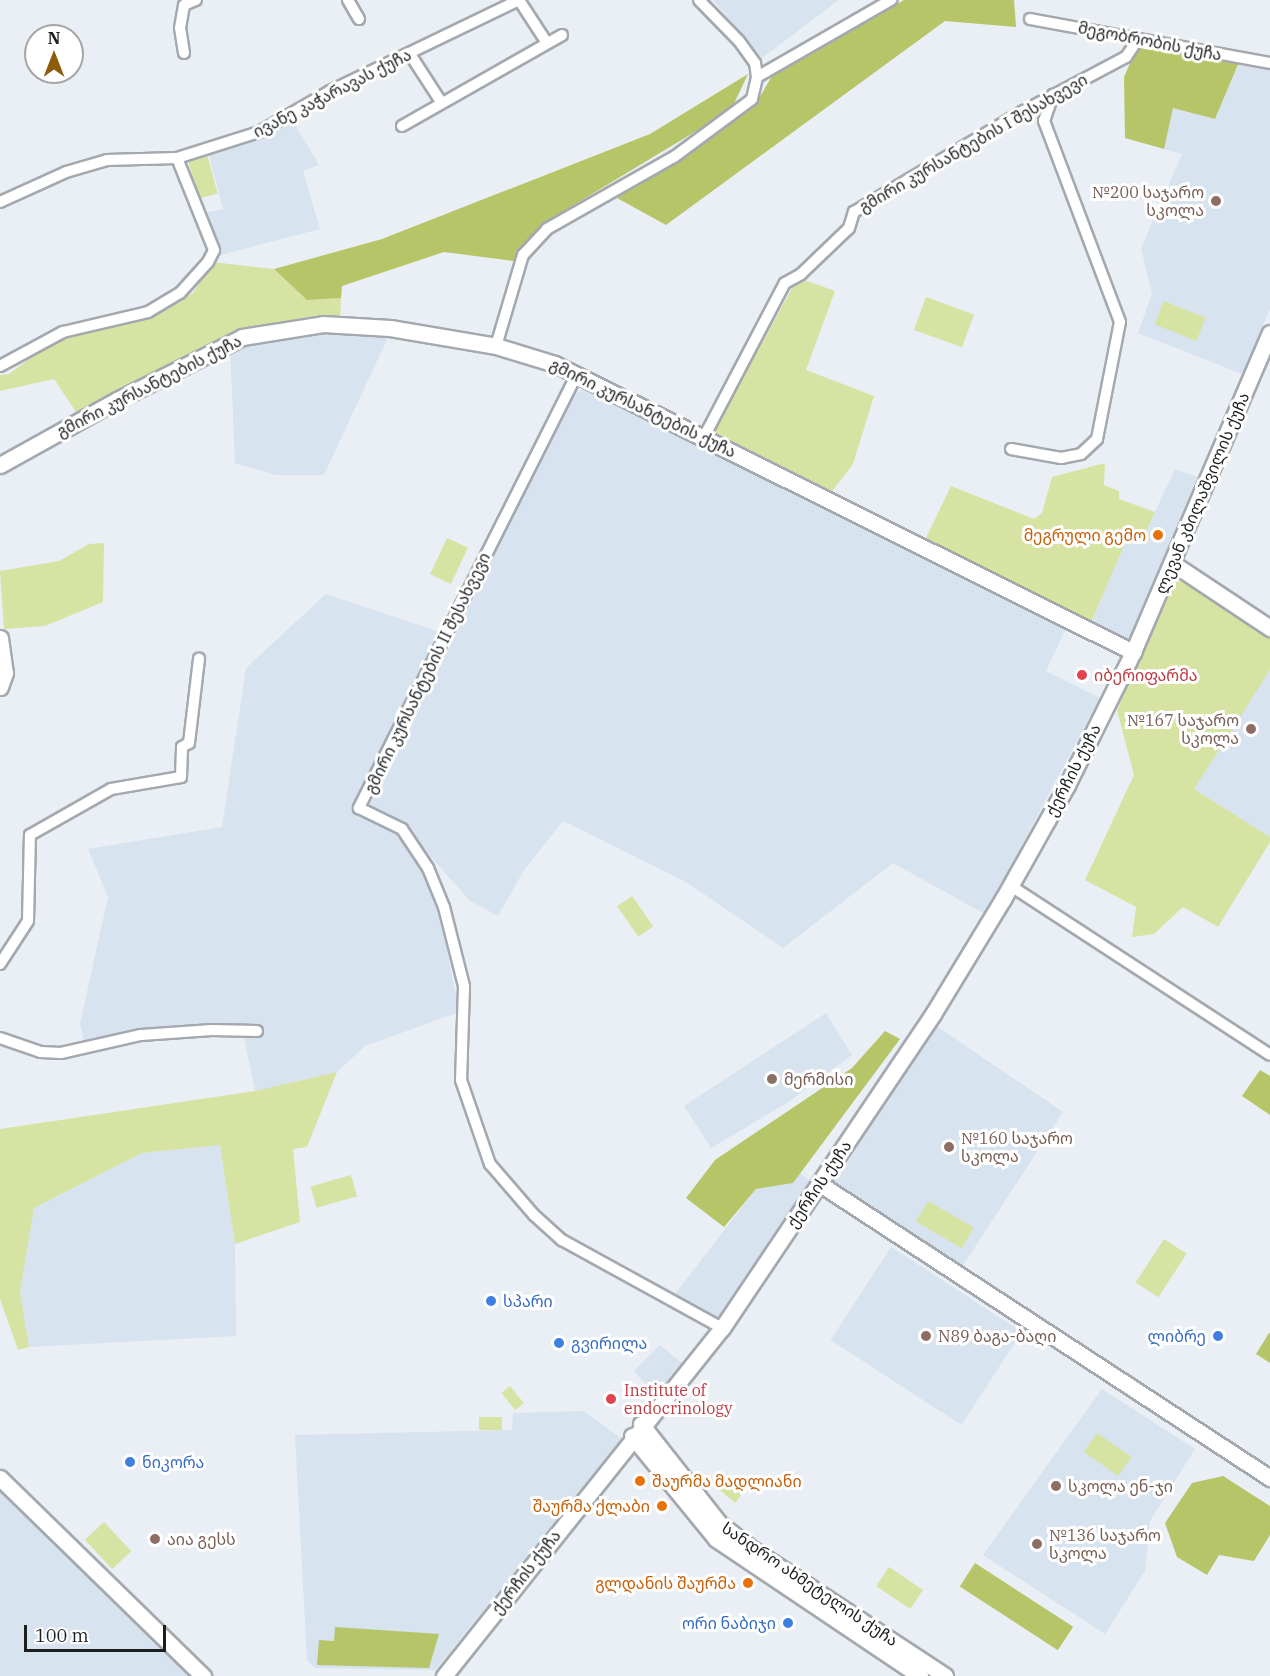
<!DOCTYPE html>
<html>
<head>
<meta charset="utf-8">
<style>
  body { margin:0 }
  #map { position:relative; width:1270px; height:1676px; overflow:hidden; background:#e9eff4; font-family:"IBM Plex Serif","Noto Sans Georgian",serif }
  div>[style] { position:absolute }
  [style*='--x'] { left:calc(var(--x)*1px); top:calc(var(--y)*1px); width:calc(var(--w)*1px); rotate:calc(var(--a)*1deg) }
  .built>* { inset:0; background:#d7e3ee; transform-origin:0 0 }
  .green>* { inset:0; background:#d7e3a2; transform-origin:0 0 }
  .forest>* { inset:0; background:#b6c567; transform-origin:0 0 }
  .roads { filter:drop-shadow(2px 0 #a3a9ae) drop-shadow(-2px 0 #a3a9ae) drop-shadow(0 2px #a3a9ae) drop-shadow(0 -2px #a3a9ae) }
  .street>* { height:10px; margin:-5px; padding:0 5px; transform-origin:5px; border-radius:5px; background:#fff }
  .secondary>* { height:15px; margin:-7.5px; padding:0 7.5px; transform-origin:7.5px; border-radius:7.5px; background:#fff }
  .dots>* { width:16px; height:16px; translate:-50% -50%; box-sizing:border-box; border:3px solid #fff; border-radius:50% }
  span { translate:-50% -50%; white-space:nowrap; text-align:center; line-height:1.15; -webkit-text-stroke:6px #fff; paint-order:stroke }
  .street-label { font-size:16px; color:#1c1e20 }
  .education-label { font-size:16px; color:#785e54 }
  .right { translate:-100% -50%; text-align:right }
  .left { translate:0 -50%; text-align:left }
  .food-label { font-size:16px; color:#c56008 }
  .health-label { font-size:16px; color:#be3a42 }
  .shop-label { font-size:16px; color:#366cbe }
  .north { position:absolute; left:24px; top:24px; width:60px; height:60px; box-sizing:border-box; background:#fff; border:2px solid #a4a5a6; border-radius:50%; rotate:0deg; font-size:16px; font-weight:700; line-height:24px; text-align:center; color:#1c1e20 }
  .north::after { content:''; display:block; margin:auto; width:21px; height:27px; background:#8e5b09; clip-path:polygon(50% 0,100% 100%,50% 72%,0 100%) }
  .scale { position:absolute; left:24px; top:1625px; width:142px; height:27px; box-sizing:border-box; border:3px solid #1c1e20; border-top:0; padding-left:8px; font-size:18px; line-height:21px; white-space:nowrap; color:#1c1e20; -webkit-text-stroke:4px #fff; paint-order:stroke }
</style>
</head>
<body>
<div id="map">
  <div class="built">
    <i style="clip-path:polygon(713px 0,839px 0,762px 58px)"></i>
    <i style="clip-path:polygon(1239px 62px,1270px 69px,1270px 309px,1242px 374px,1138px 333px,1152px 294px,1141px 248px,1182px 154px,1164px 149px,1173px 107px,1215px 119px)"></i>
    <i style="clip-path:polygon(294px 123px,319px 165px,303px 171px,320px 229px,221px 255px,205px 213px,223px 209px,208px 152px)"></i>
    <i style="clip-path:polygon(323px 329px,390px 333px,324px 475px,276px 475px,235px 463px,230px 345px)"></i>
    <i style="clip-path:polygon(584px 389px,1067px 626px,1046px 671px,1100px 698px,985px 914px,893px 863px,783px 948px,686px 882px,563px 821px,524px 870px,498px 916px,469px 900px,403px 825px,369px 805px,572px 395px)"></i>
    <i style="clip-path:polygon(1175px 469px,1197px 477px,1127px 643px,1090px 625px,1129px 534px,1142px 540px)"></i>
    <i style="clip-path:polygon(326px 594px,440px 632px,352px 807px,398px 836px,417px 862px,438px 904px,459px 1012px,365px 1046px,337px 1072px,255px 1091px,242px 1027px,149px 1029px,84px 1041px,80px 1024px,108px 897px,88px 849px,222px 827px,246px 668px)"></i>
    <i style="clip-path:polygon(1269px 669px,1270px 670px,1270px 837px,1194px 789px)"></i>
    <i style="clip-path:polygon(826px 1013px,852px 1055px,787px 1103px,711px 1148px,684px 1106px)"></i>
    <i style="clip-path:polygon(935px 1025px,1063px 1112px,960px 1270px,838px 1190px,835px 1182px)"></i>
    <i style="clip-path:polygon(220px 1145px,235px 1244px,236px 1336px,29px 1347px,20px 1292px,34px 1208px,142px 1153px)"></i>
    <i style="clip-path:polygon(800px 1173px,811px 1182px,717px 1318px,675px 1294px,756px 1189px,793px 1183px)"></i>
    <i style="left:891px;top:1247px;width:156px;height:111px;rotate:33deg"></i>
    <i style="clip-path:polygon(660px 1345px,683px 1364px,657px 1396px,634px 1371px)"></i>
    <i style="clip-path:polygon(1102px 1389px,1195px 1449px,1150px 1521px,1145px 1571px,1105px 1634px,983px 1555px)"></i>
    <i style="clip-path:polygon(583px 1411px,622px 1439px,435px 1670px,315px 1668px,307px 1660px,295px 1435px,512px 1430px,513px 1413px)"></i>
    <i style="clip-path:polygon(0 1491px,192px 1676px,0 1676px)"></i>
  </div>
  <div class="green">
    <i style="left:207px;top:154px;width:41px;height:20px;rotate:75deg"></i>
    <i style="clip-path:polygon(212px 262px,274px 269px,307px 300px,341px 298px,340px 320px,247px 327px,78px 415px,54px 379px,0 391px,0 375px,9px 374px,59px 337px,141px 320px,193px 293px)"></i>
    <i style="clip-path:polygon(802px 279px,835px 291px,806px 370px,874px 396px,853px 464px,830px 494px,714px 437px,714px 431px,796px 281px)"></i>
    <i style="left:926px;top:297px;width:51px;height:35px;rotate:20deg"></i>
    <i style="left:1164px;top:301px;width:45px;height:25px;rotate:22deg"></i>
    <i style="clip-path:polygon(1105px 463px,1104px 485px,1119px 491px,1119px 499px,1155px 512px,1142px 540px,1129px 534px,1090px 625px,924px 542px,951px 486px,1034px 519px,1042px 513px,1052px 477px)"></i>
    <i style="left:447px;top:538px;width:23px;height:40px;rotate:25deg"></i>
    <i style="clip-path:polygon(104px 543px,103px 602px,45px 626px,4px 629px,0 571px,59px 561px,89px 544px)"></i>
    <i style="clip-path:polygon(1189px 581px,1270px 635px,1270px 670px,1194px 789px,1270px 837px,1270px 842px,1218px 927px,1183px 907px,1154px 934px,1132px 937px,1136px 907px,1085px 880px,1134px 775px,1117px 710px,1175px 582px)"></i>
    <i style="left:632px;top:896px;width:37px;height:18px;rotate:55deg"></i>
    <i style="clip-path:polygon(337px 1072px,307px 1147px,293px 1149px,300px 1222px,235px 1244px,220px 1145px,142px 1153px,34px 1208px,20px 1292px,29px 1347px,18px 1350px,0 1299px,0 1129px,255px 1091px)"></i>
    <i style="left:351px;top:1175px;width:22px;height:42px;rotate:74deg"></i>
    <i style="left:928px;top:1201px;width:53px;height:24px;rotate:30deg"></i>
    <i style="left:1164px;top:1239px;width:27px;height:52px;rotate:33deg"></i>
    <i style="left:510px;top:1386px;width:22px;height:11px;rotate:51deg"></i>
    <i style="left:502px;top:1417px;width:13px;height:23px;rotate:90deg"></i>
    <i style="left:1097px;top:1433px;width:42px;height:23px;rotate:35deg"></i>
    <i style="clip-path:polygon(728px 1474px,746px 1489px,735px 1503px,710px 1482px)"></i>
    <i style="left:104px;top:1522px;width:40px;height:26px;rotate:47deg"></i>
    <i style="left:889px;top:1567px;width:41px;height:23px;rotate:34deg"></i>
  </div>
  <div class="forest">
    <i style="clip-path:polygon(904px 0,1014px 0,1016px 27px,945px 21px,666px 225px,617px 198px,754px 107px,772px 76px)"></i>
    <i style="clip-path:polygon(1139px 43px,1239px 62px,1215px 119px,1173px 108px,1164px 149px,1125px 138px,1124px 77px)"></i>
    <i style="clip-path:polygon(748px 74px,731px 110px,544px 223px,514px 261px,444px 252px,342px 286px,341px 298px,307px 300px,274px 269px,382px 239px,650px 134px)"></i>
    <i style="clip-path:polygon(885px 1031px,900px 1039px,793px 1183px,756px 1189px,724px 1227px,686px 1198px,715px 1160px,852px 1068px)"></i>
    <i style="clip-path:polygon(1260px 1070px,1270px 1076px,1270px 1115px,1242px 1096px)"></i>
    <i style="clip-path:polygon(1269px 1333px,1270px 1333px,1270px 1363px,1256px 1354px)"></i>
    <i style="clip-path:polygon(1223px 1476px,1270px 1506px,1270px 1535px,1254px 1561px,1219px 1555px,1207px 1575px,1177px 1557px,1165px 1523px,1192px 1483px)"></i>
    <i style="left:975px;top:1563px;width:117px;height:28px;rotate:33deg"></i>
    <i style="clip-path:polygon(335px 1627px,439px 1634px,429px 1668px,317px 1665px,319px 1640px,334px 1641px)"></i>
  </div>
  <div class="roads">
    <div class="street">
      <i style="--x:348;--y:0;--w:22;--a:60"></i>
      <i style="--x:519;--y:0;--w:51;--a:56.9"></i>
      <i style="--x:1030;--y:19;--w:244;--a:10.4"></i>
      <i style="--x:184;--y:53;--w:25;--a:-99"></i>
      <i style="--x:180;--y:28;--w:23;--a:-80"></i>
      <i style="--x:184;--y:5;--w:13;--a:-23"></i>
      <i style="--x:410;--y:54;--w:57;--a:57.1"></i>
      <i style="--x:757;--y:77;--w:155;--a:-29.9"></i>
      <i style="--x:402;--y:126;--w:184;--a:-29.6"></i>
      <i style="--x:0;--y:202;--w:72;--a:-24.4"></i>
      <i style="--x:66;--y:172;--w:43;--a:-16.3"></i>
      <i style="--x:107;--y:160;--w:70;--a:-1.6"></i>
      <i style="--x:177;--y:158;--w:86;--a:-17.6"></i>
      <i style="--x:259;--y:132;--w:82;--a:-30"></i>
      <i style="--x:330;--y:91;--w:210;--a:-25.7"></i>
      <i style="--x:496;--y:346;--w:95;--a:-73.5"></i>
      <i style="--x:523;--y:255;--w:35;--a:-47"></i>
      <i style="--x:547;--y:229;--w:146;--a:-29.6"></i>
      <i style="--x:674;--y:157;--w:97;--a:-36.6"></i>
      <i style="--x:752;--y:99;--w:23;--a:-77"></i>
      <i style="--x:757;--y:77;--w:14;--a:-98"></i>
      <i style="--x:755;--y:63;--w:27;--a:-126"></i>
      <i style="--x:739;--y:41;--w:57;--a:-134.3"></i>
      <i style="--x:0;--y:366;--w:72;--a:-28.4"></i>
      <i style="--x:63;--y:332;--w:87;--a:-13.2"></i>
      <i style="--x:148;--y:312;--w:37;--a:-31"></i>
      <i style="--x:180;--y:293;--w:42;--a:-47.9"></i>
      <i style="--x:208;--y:262;--w:13;--a:-63"></i>
      <i style="--x:214;--y:250;--w:99;--a:-111.9"></i>
      <i style="--x:577;--y:374;--w:486;--a:116.7"></i>
      <i style="--x:359;--y:808;--w:48;--a:26"></i>
      <i style="--x:402;--y:829;--w:47;--a:56.3"></i>
      <i style="--x:428;--y:868;--w:42;--a:67.7"></i>
      <i style="--x:444;--y:907;--w:81;--a:75.8"></i>
      <i style="--x:464;--y:986;--w:94;--a:91.8"></i>
      <i style="--x:461;--y:1080;--w:89;--a:71"></i>
      <i style="--x:490;--y:1164;--w:67;--a:49.2"></i>
      <i style="--x:534;--y:1215;--w:38;--a:42"></i>
      <i style="--x:562;--y:1240;--w:183;--a:28.8"></i>
      <i style="--x:704;--y:437;--w:174;--a:-62.3"></i>
      <i style="--x:785;--y:283;--w:18;--a:-29"></i>
      <i style="--x:801;--y:274;--w:66;--a:-43.8"></i>
      <i style="--x:849;--y:228;--w:17;--a:-73"></i>
      <i style="--x:854;--y:212;--w:196;--a:-30.8"></i>
      <i style="--x:1022;--y:112;--w:118;--a:-27.9"></i>
      <i style="--x:1126;--y:57;--w:22;--a:-56"></i>
      <i style="--x:1011;--y:449;--w:51;--a:10.2"></i>
      <i style="--x:1061;--y:458;--w:20;--a:-11"></i>
      <i style="--x:1081;--y:454;--w:22;--a:-43"></i>
      <i style="--x:1097;--y:439;--w:119;--a:-78.9"></i>
      <i style="--x:1120;--y:322;--w:215;--a:-110.7"></i>
      <i style="--x:1044;--y:121;--w:28;--a:-71"></i>
      <i style="--x:1011;--y:886;--w:309;--a:33.1"></i>
      <i style="--x:0;--y:964;--w:51;--a:-56.9"></i>
      <i style="--x:28;--y:921;--w:86;--a:-88.7"></i>
      <i style="--x:30;--y:835;--w:93;--a:-29.6"></i>
      <i style="--x:111;--y:789;--w:71;--a:-9.7"></i>
      <i style="--x:181;--y:777;--w:30;--a:-88"></i>
      <i style="--x:182;--y:747;--w:8;--a:-30"></i>
      <i style="--x:189;--y:743;--w:85;--a:-83.2"></i>
      <i style="--x:0;--y:1038;--w:43;--a:18.9"></i>
      <i style="--x:41;--y:1052;--w:20;--a:3"></i>
      <i style="--x:61;--y:1053;--w:82;--a:-12.7"></i>
      <i style="--x:141;--y:1035;--w:71;--a:-4"></i>
      <i style="--x:212;--y:1030;--w:45;--a:1.3"></i>
    </div>
    <div class="secondary">
      <i style="--x:0;--y:465;--w:134;--a:-29.1"></i>
      <i style="--x:117;--y:400;--w:140;--a:-26.7"></i>
      <i style="--x:242;--y:337;--w:82;--a:-9.1"></i>
      <i style="--x:323;--y:324;--w:67;--a:3.4"></i>
      <i style="--x:390;--y:328;--w:108;--a:9.6"></i>
      <i style="--x:496;--y:346;--w:62;--a:17"></i>
      <i style="--x:555;--y:364;--w:646;--a:26.49"></i>
      <i style="--x:1172;--y:563;--w:118;--a:33.6"></i>
      <i style="--x:0;--y:638;--w:35;--a:82"></i>
      <i style="--x:5;--y:673;--w:15;--a:110"></i>
      <i style="--x:820;--y:1184;--w:538;--a:33.16"></i>
      <i style="--x:641;--y:1424;--w:125;--a:51.8"></i>
      <i style="--x:718;--y:1522;--w:43;--a:38.5"></i>
      <i style="--x:752;--y:1549;--w:231;--a:33.3"></i>
      <i style="--x:632;--y:1436;--w:133;--a:50.8"></i>
      <i style="--x:716;--y:1539;--w:246;--a:33.9"></i>
      <i style="--x:0;--y:1478;--w:284;--a:44.3"></i>
      <i style="--x:444;--y:1676;--w:445;--a:-51.4"></i>
      <i style="--x:722;--y:1328;--w:378;--a:-56.1"></i>
      <i style="--x:933;--y:1014;--w:135;--a:-58.7"></i>
      <i style="--x:1003;--y:899;--w:131;--a:-60.7"></i>
      <i style="--x:1067;--y:785;--w:148;--a:-63.6"></i>
      <i style="--x:1133;--y:652;--w:347;--a:-66.8"></i>
    </div>
  </div>
  <div class="dots">
    <i style="left:1216px;top:201px;background:#8d6e63"></i>
    <i style="left:1158px;top:535px;background:#e8710a"></i>
    <i style="left:1082px;top:675px;background:#e0444e"></i>
    <i style="left:1251px;top:729px;background:#8d6e63"></i>
    <i style="left:772px;top:1079px;background:#8d6e63"></i>
    <i style="left:949px;top:1147px;background:#8d6e63"></i>
    <i style="left:491px;top:1301px;background:#3f7fe0"></i>
    <i style="left:926px;top:1336px;background:#8d6e63"></i>
    <i style="left:1218px;top:1336px;background:#3f7fe0"></i>
    <i style="left:559px;top:1343px;background:#3f7fe0"></i>
    <i style="left:611px;top:1399px;background:#e0444e"></i>
    <i style="left:130px;top:1462px;background:#3f7fe0"></i>
    <i style="left:640px;top:1481px;background:#e8710a"></i>
    <i style="left:1056px;top:1486px;background:#8d6e63"></i>
    <i style="left:662px;top:1506px;background:#e8710a"></i>
    <i style="left:155px;top:1539px;background:#8d6e63"></i>
    <i style="left:1037px;top:1544px;background:#8d6e63"></i>
    <i style="left:748px;top:1583px;background:#e8710a"></i>
    <i style="left:788px;top:1623px;background:#3f7fe0"></i>
  </div>
  <div class="street-label">
    <span style="left:1150px;top:41px;rotate:11deg">მეგობრობის ქუჩა</span>
    <span style="left:332px;top:93px;rotate:-27deg">ივანე კაჭარავას ქუჩა</span>
    <span style="left:973px;top:143px;rotate:-30deg">გმირი კურსანტების I შესახვევი</span>
    <span style="left:149px;top:386px;rotate:-27deg">გმირი კურსანტების ქუჩა</span>
    <span style="left:643px;top:408px;rotate:26deg">გმირი კურსანტების ქუჩა</span>
    <span style="left:1202px;top:493px;rotate:-67deg">ლევან კბილაშვილის ქუჩა</span>
    <span style="left:427px;top:673px;rotate:-64deg">გმირი კურსანტების II შესახვევი</span>
    <span style="left:1073px;top:770px;rotate:-63deg">ქერჩის ქუჩა</span>
    <span style="left:819px;top:1184px;rotate:-56deg">ქერჩის ქუჩა</span>
    <span style="left:526px;top:1572px;rotate:-52deg">ქერჩის ქუჩა</span>
    <span style="left:810px;top:1584px;rotate:34deg">სანდრო ახმეტელის ქუჩა</span>
  </div>
  <div class="education-label">
    <span class="right" style="left:1204px;top:201px">№200 საჯარო<br>სკოლა</span>
    <span class="right" style="left:1239px;top:729px">№167 საჯარო<br>სკოლა</span>
    <span class="left" style="left:784px;top:1079px">მერმისი</span>
    <span class="left" style="left:961px;top:1147px">№160 საჯარო<br>სკოლა</span>
    <span class="left" style="left:938px;top:1336px">N89 ბაგა-ბაღი</span>
    <span class="left" style="left:1068px;top:1486px">სკოლა ენ-ჯი</span>
    <span class="left" style="left:1049px;top:1544px">№136 საჯარო<br>სკოლა</span>
    <span class="left" style="left:167px;top:1539px">აია გესს</span>
  </div>
  <div class="food-label">
    <span class="right" style="left:1146px;top:535px">მეგრული გემო</span>
    <span class="left" style="left:652px;top:1481px">შაურმა მადლიანი</span>
    <span class="right" style="left:650px;top:1506px">შაურმა ქლაბი</span>
    <span class="right" style="left:736px;top:1583px">გლდანის შაურმა</span>
  </div>
  <div class="health-label">
    <span class="left" style="left:1094px;top:675px">იბერიფარმა</span>
    <span class="left" style="left:624px;top:1399px">Institute of<br>endocrinology</span>
  </div>
  <div class="shop-label">
    <span class="left" style="left:503px;top:1301px">სპარი</span>
    <span class="right" style="left:1206px;top:1336px">ლიბრე</span>
    <span class="left" style="left:571px;top:1343px">გვირილა</span>
    <span class="left" style="left:142px;top:1462px">ნიკორა</span>
    <span class="right" style="left:776px;top:1623px">ორი ნაბიჯი</span>
  </div>
  <div class="north">N</div>
  <div class="scale">100 m</div>
</div>
</body>
</html>
